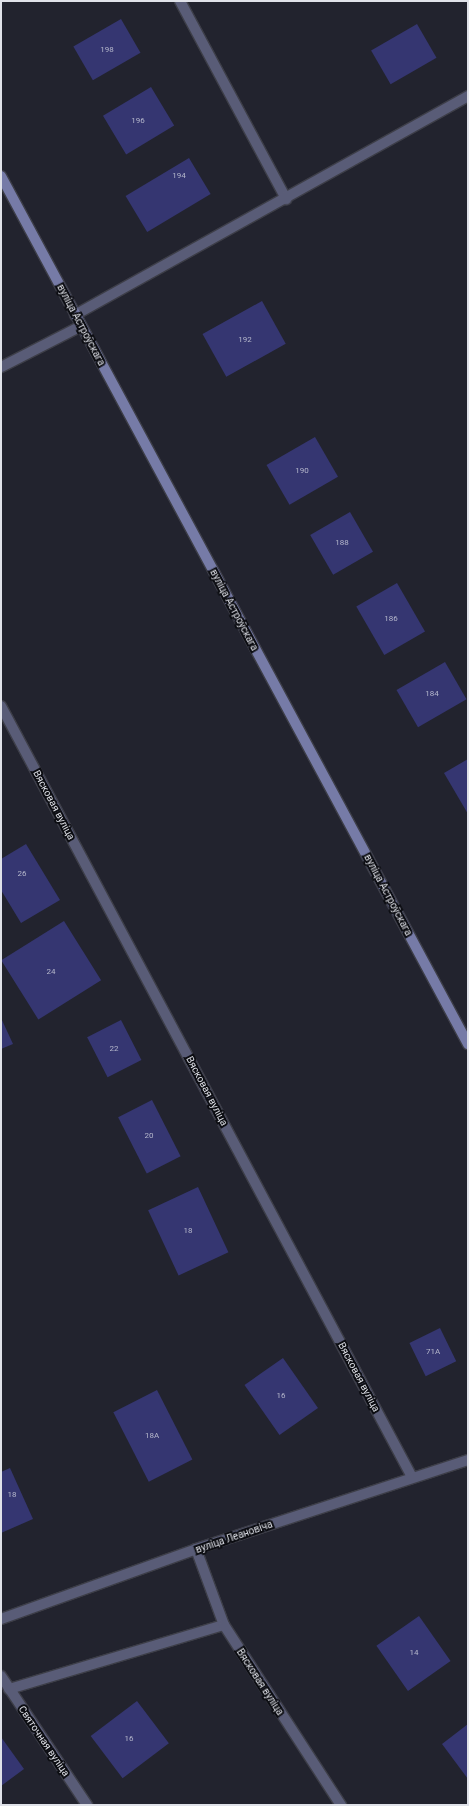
<!DOCTYPE html>
<html>
<head>
<meta charset="utf-8">
<style>
  body { margin:0 }
  #map { position:relative; width:469px; height:1806px; overflow:hidden; background:#22232e; font-family:Roboto,sans-serif }
  div>[style] { position:absolute }
  [style*='--x'] { left:calc(var(--x)*1px); top:calc(var(--y)*1px); width:calc(var(--w)*1px); rotate:calc(var(--a)*1deg) }
  .building>* { inset:0; background:#353671; transform-origin:0 0 }
  .roads { filter:drop-shadow(1px 0 #3d3e48) drop-shadow(-1px 0 #3d3e48) drop-shadow(0 1px #3d3e48) drop-shadow(0 -1px #3d3e48) }
  .lane>* { height:10px; margin:-5px; padding:0 5px; transform-origin:5px; border-radius:5px; background:#595c77 }
  .street>* { height:10px; margin:-5px; padding:0 5px; transform-origin:5px; border-radius:5px; background:#595c77 }
  .secondary>* { height:10px; margin:-5px; padding:0 5px; transform-origin:5px; border-radius:5px; background:#767ba7 }
  span { translate:-50% -50%; white-space:nowrap; text-align:center; line-height:1.15; -webkit-text-stroke:4px #0c0d12; paint-order:stroke }
  .number-label { font-size:8px; color:#b5b7cb }
  .number-label span { -webkit-text-stroke-width:0 }
  .street-label { font-size:10px; color:#e0e2e9 }
  .frame { position:absolute; inset:0; border:2px solid #e0e2e9; pointer-events:none }
</style>
</head>
<body>
<div id="map">
  <div class="building">
    <i style="left:121px;top:19px;width:39px;height:55px;rotate:60deg"></i>
    <i style="left:417px;top:24px;width:39px;height:53px;rotate:60deg"></i>
    <i style="left:151px;top:87px;width:45px;height:56px;rotate:59deg"></i>
    <i style="left:189px;top:158px;width:42px;height:74px;rotate:59deg"></i>
    <i style="left:262px;top:301px;width:49px;height:68px;rotate:61deg"></i>
    <i style="left:315px;top:437px;width:46px;height:56px;rotate:60deg"></i>
    <i style="left:350px;top:512px;width:46px;height:46px;rotate:60deg"></i>
    <i style="left:397px;top:583px;width:56px;height:47px;rotate:60deg"></i>
    <i style="left:445px;top:662px;width:43px;height:56px;rotate:60deg"></i>
    <i style="clip-path:polygon(468px 759px,468px 814px,444px 773px)"></i>
    <i style="clip-path:polygon(26px 844px,60px 900px,21px 923px,1px 890px,1px 859px)"></i>
    <i style="left:64px;top:921px;width:70px;height:74px;rotate:58deg"></i>
    <i style="clip-path:polygon(1px 1018px,13px 1044px,1px 1049px)"></i>
    <i style="left:121px;top:1020px;width:45px;height:38px;rotate:63deg"></i>
    <i style="left:152px;top:1100px;width:63px;height:38px;rotate:63deg"></i>
    <i style="left:198px;top:1187px;width:72px;height:55px;rotate:65deg"></i>
    <i style="left:440px;top:1328px;width:37px;height:34px;rotate:64deg"></i>
    <i style="left:283px;top:1358px;width:61px;height:47px;rotate:55deg"></i>
    <i style="left:157px;top:1390px;width:78px;height:49px;rotate:63deg"></i>
    <i style="clip-path:polygon(10px 1468px,33px 1519px,1px 1533px,1px 1472px)"></i>
    <i style="left:419px;top:1616px;width:55px;height:52px;rotate:55deg"></i>
    <i style="left:137px;top:1701px;width:53px;height:58px;rotate:53deg"></i>
    <i style="clip-path:polygon(468px 1724px,468px 1779px,442px 1744px)"></i>
    <i style="clip-path:polygon(1px 1737px,24px 1769px,1px 1786px)"></i>
  </div>
  <div class="roads">
    <div class="lane">
      <i style="--x:180;--y:1;--w:225;--a:61.8"></i>
      <i style="--x:9;--y:1689;--w:224;--a:-16.6"></i>
    </div>
    <div class="street">
      <i style="--x:75;--y:315;--w:450;--a:-29.1"></i>
      <i style="--x:1;--y:367;--w:90;--a:-27.1"></i>
      <i style="--x:1;--y:706;--w:874;--a:61.94"></i>
      <i style="--x:196;--y:1549;--w:81;--a:69.8"></i>
      <i style="--x:224;--y:1625;--w:215;--a:57"></i>
      <i style="--x:1;--y:1619;--w:207;--a:-19.7"></i>
      <i style="--x:196;--y:1549;--w:286;--a:-18.1"></i>
      <i style="--x:1;--y:1676;--w:155;--a:56.3"></i>
    </div>
    <div class="secondary">
      <i style="--x:1;--y:176;--w:986;--a:61.72"></i>
    </div>
  </div>
  <div class="number-label">
    <span style="left:107px;top:50px">198</span>
    <span style="left:138px;top:121px">196</span>
    <span style="left:179px;top:176px">194</span>
    <span style="left:245px;top:340px">192</span>
    <span style="left:302px;top:471px">190</span>
    <span style="left:342px;top:543px">188</span>
    <span style="left:391px;top:619px">186</span>
    <span style="left:432px;top:694px">184</span>
    <span style="left:22px;top:874px">26</span>
    <span style="left:51px;top:972px">24</span>
    <span style="left:114px;top:1049px">22</span>
    <span style="left:149px;top:1136px">20</span>
    <span style="left:188px;top:1231px">18</span>
    <span style="left:433px;top:1352px">71А</span>
    <span style="left:281px;top:1396px">16</span>
    <span style="left:152px;top:1436px">18А</span>
    <span style="left:12px;top:1495px">18</span>
    <span style="left:414px;top:1653px">14</span>
    <span style="left:129px;top:1739px">16</span>
  </div>
  <div class="street-label">
    <span style="left:81px;top:325px;rotate:62deg">вуліца Астроўскага</span>
    <span style="left:234px;top:610px;rotate:62deg">вуліца Астроўскага</span>
    <span style="left:54px;top:805px;rotate:62deg">Вясковая вуліца</span>
    <span style="left:388px;top:895px;rotate:62deg">вуліца Астроўскага</span>
    <span style="left:207px;top:1091px;rotate:62deg">Вясковая вуліца</span>
    <span style="left:359px;top:1377px;rotate:62deg">Вясковая вуліца</span>
    <span style="left:234px;top:1537px;rotate:-19deg">вуліца Леановіча</span>
    <span style="left:260px;top:1682px;rotate:57deg">Вясковая вуліца</span>
    <span style="left:44px;top:1741px;rotate:56deg">Святочная вуліца</span>
  </div>
  <div class="frame"></div>
</div>
</body>
</html>
